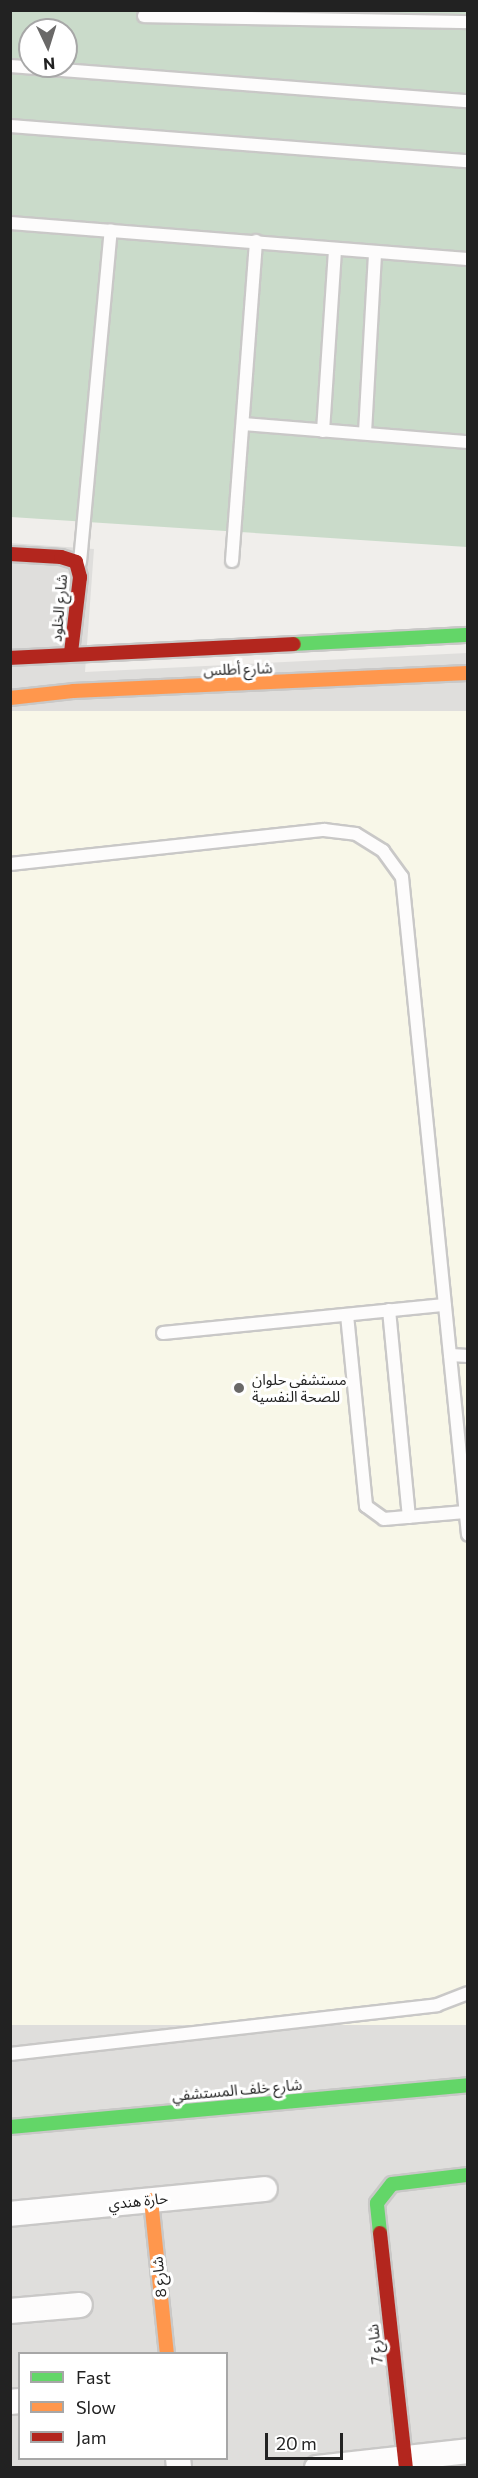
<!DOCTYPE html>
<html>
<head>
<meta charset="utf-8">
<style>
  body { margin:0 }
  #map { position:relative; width:478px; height:2478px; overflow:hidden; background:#f0eeeb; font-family:Commissioner,"Noto Sans Arabic",sans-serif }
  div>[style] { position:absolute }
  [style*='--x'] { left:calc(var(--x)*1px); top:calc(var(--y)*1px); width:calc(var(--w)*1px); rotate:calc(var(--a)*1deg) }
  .residential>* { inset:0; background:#dfdedc }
  .education>* { inset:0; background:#f8f7e8; transform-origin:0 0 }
  .cemetery>* { inset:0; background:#cadbca }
  .roads { filter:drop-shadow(2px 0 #c9c8c7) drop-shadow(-2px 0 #c9c8c7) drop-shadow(0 2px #c9c8c7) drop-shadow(0 -2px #c9c8c7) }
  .lane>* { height:12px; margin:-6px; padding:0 6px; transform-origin:6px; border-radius:6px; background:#fdfcfc }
  .street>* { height:24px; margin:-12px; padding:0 12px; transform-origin:12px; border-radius:12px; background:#fdfcfc }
  .fast>* { height:14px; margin:-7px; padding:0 7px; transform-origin:7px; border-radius:7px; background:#63d668 }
  .slow>* { height:14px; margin:-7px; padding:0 7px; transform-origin:7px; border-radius:7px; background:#ff974d }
  .jam>* { height:14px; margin:-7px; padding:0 7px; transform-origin:7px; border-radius:7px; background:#b3261e }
  .dots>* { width:16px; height:16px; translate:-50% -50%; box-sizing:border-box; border:3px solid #fff; border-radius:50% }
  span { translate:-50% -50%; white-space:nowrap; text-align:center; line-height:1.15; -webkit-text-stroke:6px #fff; paint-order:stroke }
  .street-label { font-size:15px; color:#222 }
  .poi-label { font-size:15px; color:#222 }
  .left { translate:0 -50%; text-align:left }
  .frame { position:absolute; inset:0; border:12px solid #222; pointer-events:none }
  .legend { position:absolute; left:18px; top:2352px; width:210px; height:108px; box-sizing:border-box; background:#fff; border:2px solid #a7a7a7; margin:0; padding:8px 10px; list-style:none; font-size:18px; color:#222 }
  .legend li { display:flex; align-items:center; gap:12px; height:30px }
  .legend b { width:30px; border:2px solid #a7a7a7 }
  .north { position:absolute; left:18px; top:18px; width:60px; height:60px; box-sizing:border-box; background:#fff; border:2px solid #a7a7a7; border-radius:50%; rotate:176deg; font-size:16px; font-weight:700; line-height:24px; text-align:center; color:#222 }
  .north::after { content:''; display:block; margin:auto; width:21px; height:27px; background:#6a6968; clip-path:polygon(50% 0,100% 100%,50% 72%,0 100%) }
  .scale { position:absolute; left:265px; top:2433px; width:78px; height:27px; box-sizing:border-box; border:3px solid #222; border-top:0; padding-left:8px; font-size:18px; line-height:21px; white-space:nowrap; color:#222; -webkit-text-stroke:4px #fff; paint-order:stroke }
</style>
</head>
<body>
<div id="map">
  <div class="residential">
    <i style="clip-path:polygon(evenodd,10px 543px,94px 549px,85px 672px,467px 653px,467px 2467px,11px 2467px,10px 543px,20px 2354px,226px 2354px,226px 2458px,20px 2458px,20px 2354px)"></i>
  </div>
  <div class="education">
    <i style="left:467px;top:711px;width:1314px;height:458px;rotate:90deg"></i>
  </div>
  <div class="cemetery">
    <i style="clip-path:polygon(evenodd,10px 11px,467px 11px,467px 547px,11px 517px,10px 11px,30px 30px,66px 30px,66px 66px,30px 66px,30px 30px)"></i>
  </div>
  <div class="roads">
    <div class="lane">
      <i style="--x:144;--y:16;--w:324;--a:1.1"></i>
      <i style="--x:10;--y:66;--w:459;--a:4.4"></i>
      <i style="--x:10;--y:126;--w:459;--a:4.4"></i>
      <i style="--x:10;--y:223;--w:459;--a:4.5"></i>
      <i style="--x:243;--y:424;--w:226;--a:4.6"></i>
      <i style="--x:323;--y:431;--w:182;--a:-86.2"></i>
      <i style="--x:365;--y:433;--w:181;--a:-86.8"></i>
      <i style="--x:232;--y:561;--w:321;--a:-85.7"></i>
      <i style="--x:80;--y:562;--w:333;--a:-84.7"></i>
      <i style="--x:10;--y:864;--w:316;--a:-6.2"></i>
      <i style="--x:324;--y:830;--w:32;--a:7"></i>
      <i style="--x:356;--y:834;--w:32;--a:32"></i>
      <i style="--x:383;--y:851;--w:32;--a:54"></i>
      <i style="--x:402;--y:877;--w:661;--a:84.27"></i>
      <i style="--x:389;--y:1310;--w:208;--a:84.5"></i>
      <i style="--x:347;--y:1315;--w:192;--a:84.3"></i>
      <i style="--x:366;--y:1506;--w:22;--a:36"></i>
      <i style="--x:384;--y:1519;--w:81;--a:-4.9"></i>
      <i style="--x:163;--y:1333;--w:283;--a:-5.7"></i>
      <i style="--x:450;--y:1355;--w:18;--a:3"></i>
      <i style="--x:10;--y:2054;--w:430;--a:-6.5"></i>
      <i style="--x:437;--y:2005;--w:33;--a:-21"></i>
    </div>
    <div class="street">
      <i style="--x:10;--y:2214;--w:256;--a:-5.6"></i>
      <i style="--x:10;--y:2311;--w:70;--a:-4.9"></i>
      <i style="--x:10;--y:2402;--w:10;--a:-6"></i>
      <i style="--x:178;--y:2458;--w:10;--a:84"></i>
      <i style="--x:317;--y:2468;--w:152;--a:-6.4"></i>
    </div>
    <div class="fast">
      <i style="--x:294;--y:644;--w:174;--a:-3"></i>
      <i style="--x:10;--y:2127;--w:460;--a:-5.2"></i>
      <i style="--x:380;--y:2233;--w:30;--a:-96"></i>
      <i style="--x:377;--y:2203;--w:24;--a:-52"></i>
      <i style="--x:392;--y:2184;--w:77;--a:-6.8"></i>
    </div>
    <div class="slow">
      <i style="--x:10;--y:698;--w:63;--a:-6.3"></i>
      <i style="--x:73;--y:691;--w:395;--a:-2.6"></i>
      <i style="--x:151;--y:2200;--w:155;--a:84.1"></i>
    </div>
    <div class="jam">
      <i style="--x:10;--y:554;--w:51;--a:3.4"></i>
      <i style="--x:61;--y:557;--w:16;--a:18"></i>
      <i style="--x:76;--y:562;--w:16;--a:75"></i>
      <i style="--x:80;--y:577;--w:76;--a:96.8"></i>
      <i style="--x:10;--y:658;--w:284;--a:-2.8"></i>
      <i style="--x:380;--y:2233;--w:236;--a:83.7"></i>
    </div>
  </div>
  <div class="dots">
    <i style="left:239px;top:1388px;background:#6a6968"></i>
  </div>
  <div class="street-label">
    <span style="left:59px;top:608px;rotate:-85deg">شارع الخلود</span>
    <span style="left:238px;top:669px;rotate:-2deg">شارع أطلس</span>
    <span style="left:237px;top:2090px;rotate:-5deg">شارع خلف المستشفي</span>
    <span style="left:138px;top:2201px;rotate:-6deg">حارة هندي</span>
    <span style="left:159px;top:2277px;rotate:-96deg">شارع 8</span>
    <span style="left:375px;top:2344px;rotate:-97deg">شارع 7</span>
  </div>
  <div class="poi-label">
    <span class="left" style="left:252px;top:1388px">مستشفي حلوان<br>للصحة النفسية</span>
  </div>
  <div class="frame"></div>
  <ul class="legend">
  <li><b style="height:8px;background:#63d668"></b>Fast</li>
  <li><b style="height:8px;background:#ff974d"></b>Slow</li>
  <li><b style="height:8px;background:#b3261e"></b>Jam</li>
  </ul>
  <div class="north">N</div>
  <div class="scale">20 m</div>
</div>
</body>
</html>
